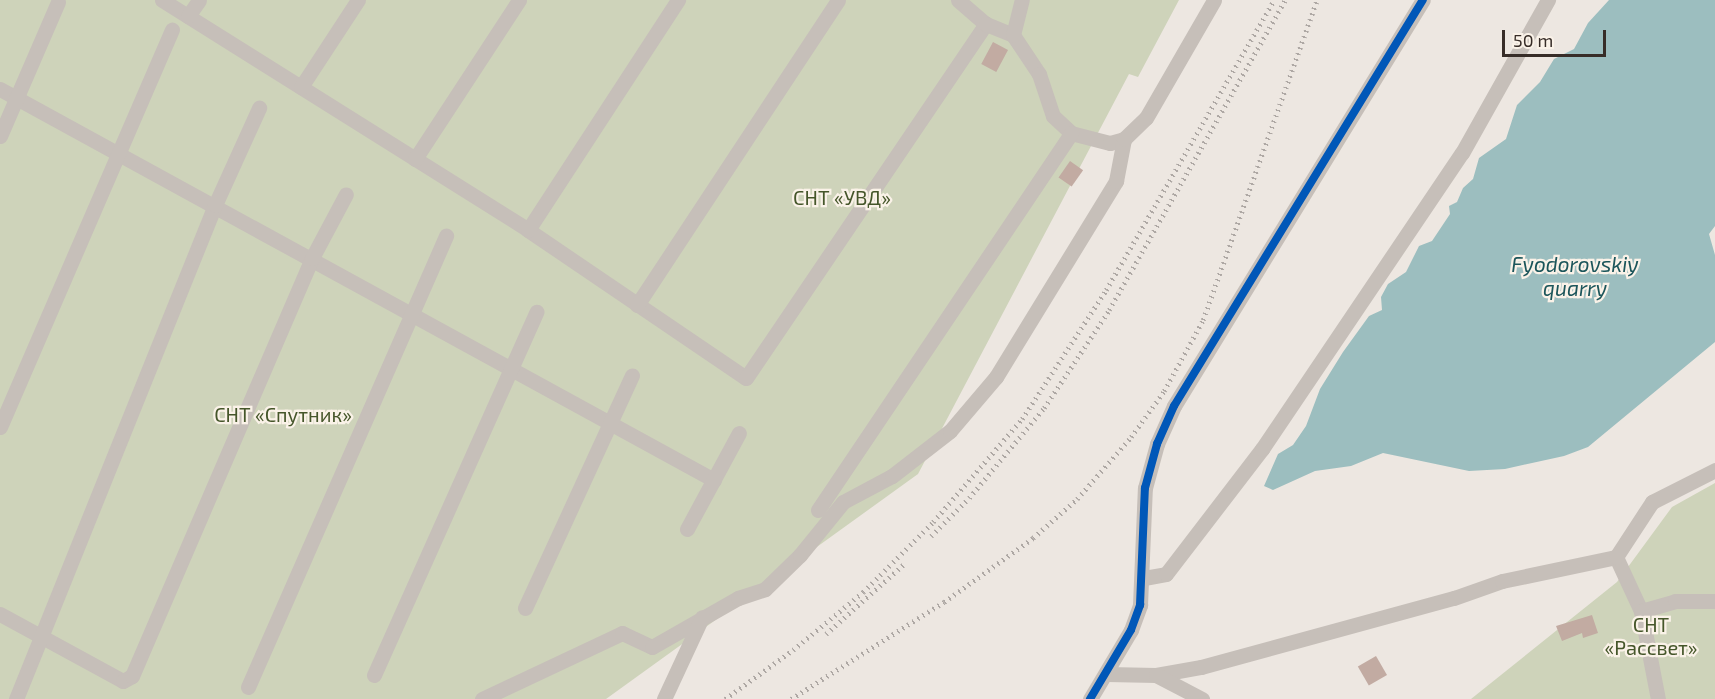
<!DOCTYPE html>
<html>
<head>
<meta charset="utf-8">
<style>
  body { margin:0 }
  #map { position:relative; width:1715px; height:699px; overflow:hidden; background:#ede7e1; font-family:"Exo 2",sans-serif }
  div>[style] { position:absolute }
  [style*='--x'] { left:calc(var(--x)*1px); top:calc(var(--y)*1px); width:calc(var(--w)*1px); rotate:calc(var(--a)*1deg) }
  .green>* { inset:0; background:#ced3ba }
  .water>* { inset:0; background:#9cbebf }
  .building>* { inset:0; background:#c2aba2; transform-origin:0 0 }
  .minor>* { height:15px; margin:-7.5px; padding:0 7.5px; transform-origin:7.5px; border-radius:7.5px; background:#c6bfb9 }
  .rail>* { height:4.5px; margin-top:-2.25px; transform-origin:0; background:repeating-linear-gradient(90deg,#aea8a4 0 1.5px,transparent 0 6px) }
  .cycleway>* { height:8px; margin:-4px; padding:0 4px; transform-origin:4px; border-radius:4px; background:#0057b8 }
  span { translate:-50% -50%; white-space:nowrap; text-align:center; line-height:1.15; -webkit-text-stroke:4.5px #faf2e8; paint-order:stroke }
  .park-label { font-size:20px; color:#45562a }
  .water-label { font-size:21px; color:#1b555a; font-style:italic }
  .scale { position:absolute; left:1502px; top:30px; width:104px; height:27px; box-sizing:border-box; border:3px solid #372d28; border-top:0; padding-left:8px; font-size:18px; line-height:21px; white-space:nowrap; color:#372d28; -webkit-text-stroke:4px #faf2e8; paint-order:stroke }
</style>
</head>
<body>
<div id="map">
  <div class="green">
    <i style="clip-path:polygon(0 0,1179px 0,1138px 77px,1129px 74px,918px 474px,606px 699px,0 699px)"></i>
    <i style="clip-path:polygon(1715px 483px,1715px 699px,1471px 699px,1617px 582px,1672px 507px)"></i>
  </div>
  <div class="water">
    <i style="clip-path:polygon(1609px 0,1715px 0,1715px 226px,1709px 234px,1715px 255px,1715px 342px,1588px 447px,1564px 456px,1505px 469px,1469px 471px,1383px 453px,1351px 466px,1315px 471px,1273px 490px,1264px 486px,1278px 454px,1293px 445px,1306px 426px,1320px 389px,1343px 352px,1369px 316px,1382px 310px,1381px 297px,1388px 284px,1406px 272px,1419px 246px,1432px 241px,1450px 214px,1449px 206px,1457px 202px,1463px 188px,1473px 179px,1479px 158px,1506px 139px,1517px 105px,1540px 82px,1554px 59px,1574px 49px,1588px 23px)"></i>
  </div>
  <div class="building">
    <i style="left:993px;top:42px;width:17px;height:25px;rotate:28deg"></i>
    <i style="left:1070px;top:161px;width:16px;height:20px;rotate:35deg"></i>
    <i style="clip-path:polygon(1592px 615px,1598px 633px,1583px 638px,1582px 633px,1562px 641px,1556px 626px)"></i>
    <i style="left:1376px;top:656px;width:22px;height:21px;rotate:60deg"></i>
  </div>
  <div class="minor">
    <i style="--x:162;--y:0;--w:432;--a:32.1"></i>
    <i style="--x:528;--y:230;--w:263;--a:34.2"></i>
    <i style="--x:746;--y:378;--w:428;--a:-55.9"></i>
    <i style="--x:958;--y:0;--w:37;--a:41"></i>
    <i style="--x:986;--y:24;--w:29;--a:22"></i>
    <i style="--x:1013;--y:35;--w:47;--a:56.3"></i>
    <i style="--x:1039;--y:74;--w:44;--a:71.6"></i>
    <i style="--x:1053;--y:116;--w:25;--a:43"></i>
    <i style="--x:1071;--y:133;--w:40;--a:14.4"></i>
    <i style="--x:1110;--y:143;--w:15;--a:-16"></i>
    <i style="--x:188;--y:16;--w:19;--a:-55"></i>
    <i style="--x:1013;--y:35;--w:36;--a:-76"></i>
    <i style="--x:301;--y:87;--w:104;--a:-56.8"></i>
    <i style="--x:0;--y:89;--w:814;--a:28.71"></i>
    <i style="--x:0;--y:136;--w:146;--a:-66.6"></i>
    <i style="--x:415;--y:159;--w:190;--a:-56.8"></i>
    <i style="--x:528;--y:230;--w:275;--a:-56.9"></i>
    <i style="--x:637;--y:305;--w:365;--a:-56.6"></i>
    <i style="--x:0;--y:427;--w:433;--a:-66.6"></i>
    <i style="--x:818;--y:510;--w:454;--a:-56.1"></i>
    <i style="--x:687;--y:529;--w:109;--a:-61.6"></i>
    <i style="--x:1616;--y:557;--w:60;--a:65.2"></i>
    <i style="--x:1641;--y:611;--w:35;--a:-16"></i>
    <i style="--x:1675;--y:601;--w:40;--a:0"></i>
    <i style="--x:1144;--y:578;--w:22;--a:-10"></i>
    <i style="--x:1166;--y:574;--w:158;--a:-52.5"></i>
    <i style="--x:1262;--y:449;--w:357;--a:-56"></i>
    <i style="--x:1462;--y:153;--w:176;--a:-60.7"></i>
    <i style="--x:525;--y:608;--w:256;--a:-65.3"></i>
    <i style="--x:1641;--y:611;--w:90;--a:79.1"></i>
    <i style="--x:0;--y:614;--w:140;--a:28.6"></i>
    <i style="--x:123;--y:681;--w:10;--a:-29"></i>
    <i style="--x:132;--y:676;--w:455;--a:-66.7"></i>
    <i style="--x:312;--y:258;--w:72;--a:-62"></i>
    <i style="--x:1107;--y:674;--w:49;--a:1.2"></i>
    <i style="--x:1156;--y:675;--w:46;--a:-10.1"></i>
    <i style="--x:1201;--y:667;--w:262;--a:-15.3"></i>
    <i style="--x:1454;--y:598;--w:51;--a:-19.5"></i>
    <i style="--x:1502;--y:581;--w:116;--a:-11.9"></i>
    <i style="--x:1616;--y:557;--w:66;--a:-56.8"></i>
    <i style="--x:1652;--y:502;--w:71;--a:-26.9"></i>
    <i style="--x:374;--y:675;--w:398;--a:-65.9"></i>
    <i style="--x:1156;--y:675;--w:52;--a:27.6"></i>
    <i style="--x:248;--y:687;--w:493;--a:-66.3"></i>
    <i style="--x:16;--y:699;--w:533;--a:-68.06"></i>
    <i style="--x:215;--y:205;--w:107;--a:-65.6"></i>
    <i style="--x:482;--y:699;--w:155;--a:-25.2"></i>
    <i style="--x:622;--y:633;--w:33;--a:25"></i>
    <i style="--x:652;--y:647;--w:99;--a:-29.7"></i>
    <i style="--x:738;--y:598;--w:28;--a:-18"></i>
    <i style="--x:765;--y:589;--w:49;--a:-44.2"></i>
    <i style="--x:800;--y:555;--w:68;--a:-50.9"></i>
    <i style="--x:843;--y:502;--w:55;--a:-28"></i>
    <i style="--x:892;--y:476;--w:73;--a:-37.8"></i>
    <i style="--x:950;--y:431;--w:71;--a:-49.6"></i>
    <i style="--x:996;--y:377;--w:230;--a:-58.5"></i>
    <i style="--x:1116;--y:181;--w:43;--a:-79.2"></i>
    <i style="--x:1124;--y:139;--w:30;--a:-44"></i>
    <i style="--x:1146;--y:118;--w:136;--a:-60"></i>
    <i style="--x:664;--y:699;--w:90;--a:-65.1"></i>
    <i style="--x:1090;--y:699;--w:80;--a:-59.3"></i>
    <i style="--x:1131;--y:630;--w:27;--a:-70"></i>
    <i style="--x:1140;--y:605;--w:117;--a:-87.6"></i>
    <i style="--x:1145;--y:488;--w:46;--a:-74.7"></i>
    <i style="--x:1157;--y:444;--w:42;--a:-65.9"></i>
    <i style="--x:1174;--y:406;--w:476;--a:-58.5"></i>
  </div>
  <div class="rail">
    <i style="--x:931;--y:536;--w:54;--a:-45"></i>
    <i style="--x:969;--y:498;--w:117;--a:-50.2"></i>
    <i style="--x:1044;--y:408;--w:118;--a:-56.4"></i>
    <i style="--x:1109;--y:310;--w:356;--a:-60.4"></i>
    <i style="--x:826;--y:634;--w:105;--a:-41.9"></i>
    <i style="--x:725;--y:699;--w:84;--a:-35.8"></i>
    <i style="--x:793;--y:650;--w:91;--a:-39.6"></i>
    <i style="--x:863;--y:592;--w:99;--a:-45"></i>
    <i style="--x:933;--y:522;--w:136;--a:-49.2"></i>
    <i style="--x:1022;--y:419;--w:154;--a:-56.9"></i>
    <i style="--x:1106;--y:290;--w:335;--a:-59.9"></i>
    <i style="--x:791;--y:699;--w:181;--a:-32.4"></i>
    <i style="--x:944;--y:602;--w:110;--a:-35.7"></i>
    <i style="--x:1033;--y:538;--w:59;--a:-41.6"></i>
    <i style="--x:1077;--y:499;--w:82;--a:-48.9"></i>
    <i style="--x:1131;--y:437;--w:57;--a:-54.3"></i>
    <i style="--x:1164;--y:391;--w:81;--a:-61.2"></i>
    <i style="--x:1203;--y:320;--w:340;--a:-70.4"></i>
  </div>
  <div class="cycleway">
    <i style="--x:1090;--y:699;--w:80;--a:-59.3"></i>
    <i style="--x:1131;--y:630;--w:27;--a:-70"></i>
    <i style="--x:1140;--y:605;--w:117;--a:-87.6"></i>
    <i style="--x:1145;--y:488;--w:46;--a:-74.7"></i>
    <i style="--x:1157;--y:444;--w:42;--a:-65.9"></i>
    <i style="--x:1174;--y:406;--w:476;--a:-58.5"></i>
  </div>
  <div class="park-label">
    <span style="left:842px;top:197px">СНТ «УВД»</span>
    <span style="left:283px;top:414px">СНТ «Спутник»</span>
    <span style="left:1651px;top:636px">СНТ<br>«Рассвет»</span>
  </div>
  <div class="water-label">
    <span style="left:1575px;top:276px">Fyodorovskiy<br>quarry</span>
  </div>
  <div class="scale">50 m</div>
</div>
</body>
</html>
